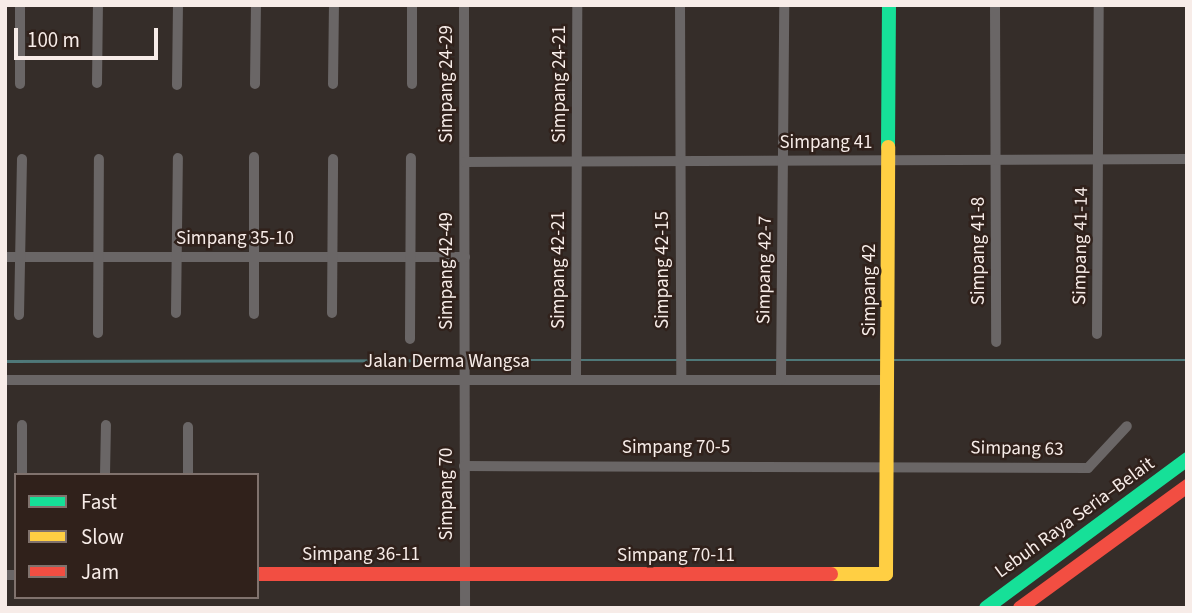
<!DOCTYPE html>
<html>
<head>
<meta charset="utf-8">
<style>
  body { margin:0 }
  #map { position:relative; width:1192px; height:613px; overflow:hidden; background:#352d29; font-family:"Source Sans 3",sans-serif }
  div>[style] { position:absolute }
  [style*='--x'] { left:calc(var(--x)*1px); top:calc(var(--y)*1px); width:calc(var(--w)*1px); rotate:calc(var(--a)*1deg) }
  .stream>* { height:2.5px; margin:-1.25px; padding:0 1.25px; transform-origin:1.25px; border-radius:1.25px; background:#4f7879 }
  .street>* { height:10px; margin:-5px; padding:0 5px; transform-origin:5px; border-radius:5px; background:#6a6666 }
  .fast>* { height:14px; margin:-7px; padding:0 7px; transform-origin:7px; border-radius:7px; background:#16e098 }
  .slow>* { height:14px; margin:-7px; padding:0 7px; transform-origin:7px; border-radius:7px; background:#ffcf43 }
  .jam>* { height:14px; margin:-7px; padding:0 7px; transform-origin:7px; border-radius:7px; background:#f24e42 }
  span { translate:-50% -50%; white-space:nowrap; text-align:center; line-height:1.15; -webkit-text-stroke:5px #30211b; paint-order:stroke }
  .street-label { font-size:19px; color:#f7ece8 }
  .frame { position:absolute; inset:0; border:7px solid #f7ece8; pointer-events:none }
  .legend { position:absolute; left:14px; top:473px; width:245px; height:126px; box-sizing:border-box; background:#30211b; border:2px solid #80726d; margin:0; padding:9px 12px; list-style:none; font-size:21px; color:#f7ece8 }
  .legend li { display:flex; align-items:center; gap:14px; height:35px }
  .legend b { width:35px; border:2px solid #80726d }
  .scale { position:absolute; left:14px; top:28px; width:144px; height:32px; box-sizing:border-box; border:4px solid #f7ece8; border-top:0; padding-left:9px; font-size:21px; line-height:24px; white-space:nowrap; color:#f7ece8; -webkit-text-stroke:5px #30211b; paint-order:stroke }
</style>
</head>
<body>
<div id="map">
  <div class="stream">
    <i style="--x:467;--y:360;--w:105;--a:0"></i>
    <i style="--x:579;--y:360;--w:98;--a:0"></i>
    <i style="--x:684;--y:360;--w:95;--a:0"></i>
    <i style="--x:786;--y:360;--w:94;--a:0"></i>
    <i style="--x:891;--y:360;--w:296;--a:0"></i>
    <i style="--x:5;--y:361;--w:455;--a:-0.1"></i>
  </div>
  <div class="street">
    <i style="--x:412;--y:5;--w:79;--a:90"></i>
    <i style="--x:464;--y:5;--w:603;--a:89.9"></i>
    <i style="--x:680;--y:5;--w:373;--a:89.8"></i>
    <i style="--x:995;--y:5;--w:337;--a:89.8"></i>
    <i style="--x:97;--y:83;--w:78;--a:-89.3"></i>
    <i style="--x:20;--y:84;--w:79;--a:-90"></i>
    <i style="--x:255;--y:84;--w:79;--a:-89.3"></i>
    <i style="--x:333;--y:84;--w:79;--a:-89.3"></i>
    <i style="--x:177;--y:85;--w:80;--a:-89.3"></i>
    <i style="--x:254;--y:157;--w:157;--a:90"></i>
    <i style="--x:465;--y:162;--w:722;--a:-0.24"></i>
    <i style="--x:5;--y:257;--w:460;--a:0"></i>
    <i style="--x:176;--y:313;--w:155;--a:-89.3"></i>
    <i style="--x:332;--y:313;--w:154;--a:-89.6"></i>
    <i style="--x:19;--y:315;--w:156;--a:-88.9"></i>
    <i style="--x:98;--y:333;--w:174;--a:-89.7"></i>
    <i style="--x:1097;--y:334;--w:329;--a:-89.7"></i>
    <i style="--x:410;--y:339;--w:181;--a:-89.7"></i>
    <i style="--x:576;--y:378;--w:373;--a:-89.8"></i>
    <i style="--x:5;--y:380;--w:883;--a:0"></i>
    <i style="--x:781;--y:380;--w:375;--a:-89.5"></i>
    <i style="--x:22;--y:425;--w:50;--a:90"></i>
    <i style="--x:464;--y:466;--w:624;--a:0.18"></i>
    <i style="--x:1088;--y:468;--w:57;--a:-47.1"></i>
    <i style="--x:105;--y:475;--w:50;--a:-88.9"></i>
    <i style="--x:188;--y:475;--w:48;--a:-90"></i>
    <i style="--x:5;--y:575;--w:11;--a:0"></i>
  </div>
  <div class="fast">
    <i style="--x:888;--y:147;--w:142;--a:-89.6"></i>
    <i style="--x:986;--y:608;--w:250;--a:-36.5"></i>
  </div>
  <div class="slow">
    <i style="--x:831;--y:574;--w:55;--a:0"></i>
    <i style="--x:886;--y:574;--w:427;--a:-89.7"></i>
  </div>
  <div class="jam">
    <i style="--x:257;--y:574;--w:574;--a:0"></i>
    <i style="--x:1020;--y:608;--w:207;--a:-36.1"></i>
  </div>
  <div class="street-label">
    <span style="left:447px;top:84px;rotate:-90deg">Simpang 24-29</span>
    <span style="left:560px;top:84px;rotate:-90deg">Simpang 24-21</span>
    <span style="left:826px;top:143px">Simpang 41</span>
    <span style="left:235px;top:239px">Simpang 35-10</span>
    <span style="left:1081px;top:246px;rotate:-89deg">Simpang 41-14</span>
    <span style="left:979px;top:251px;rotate:-90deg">Simpang 41-8</span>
    <span style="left:559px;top:270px;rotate:-90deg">Simpang 42-21</span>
    <span style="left:663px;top:270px;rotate:-90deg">Simpang 42-15</span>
    <span style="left:765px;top:270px;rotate:-89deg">Simpang 42-7</span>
    <span style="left:447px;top:271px;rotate:-90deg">Simpang 42-49</span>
    <span style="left:870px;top:290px;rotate:-90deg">Simpang 42</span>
    <span style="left:447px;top:362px">Jalan Derma Wangsa</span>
    <span style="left:676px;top:448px">Simpang 70-5</span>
    <span style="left:1017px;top:449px;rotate:1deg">Simpang 63</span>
    <span style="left:447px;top:494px;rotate:-90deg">Simpang 70</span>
    <span style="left:1075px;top:518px;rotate:-36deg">Lebuh Raya Seria–Belait</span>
    <span style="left:361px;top:555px">Simpang 36-11</span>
    <span style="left:676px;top:556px">Simpang 70-11</span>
  </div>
  <div class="frame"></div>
  <ul class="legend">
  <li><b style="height:9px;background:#16e098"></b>Fast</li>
  <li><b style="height:9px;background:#ffcf43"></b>Slow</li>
  <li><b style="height:9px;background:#f24e42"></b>Jam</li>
  </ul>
  <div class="scale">100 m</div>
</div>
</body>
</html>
